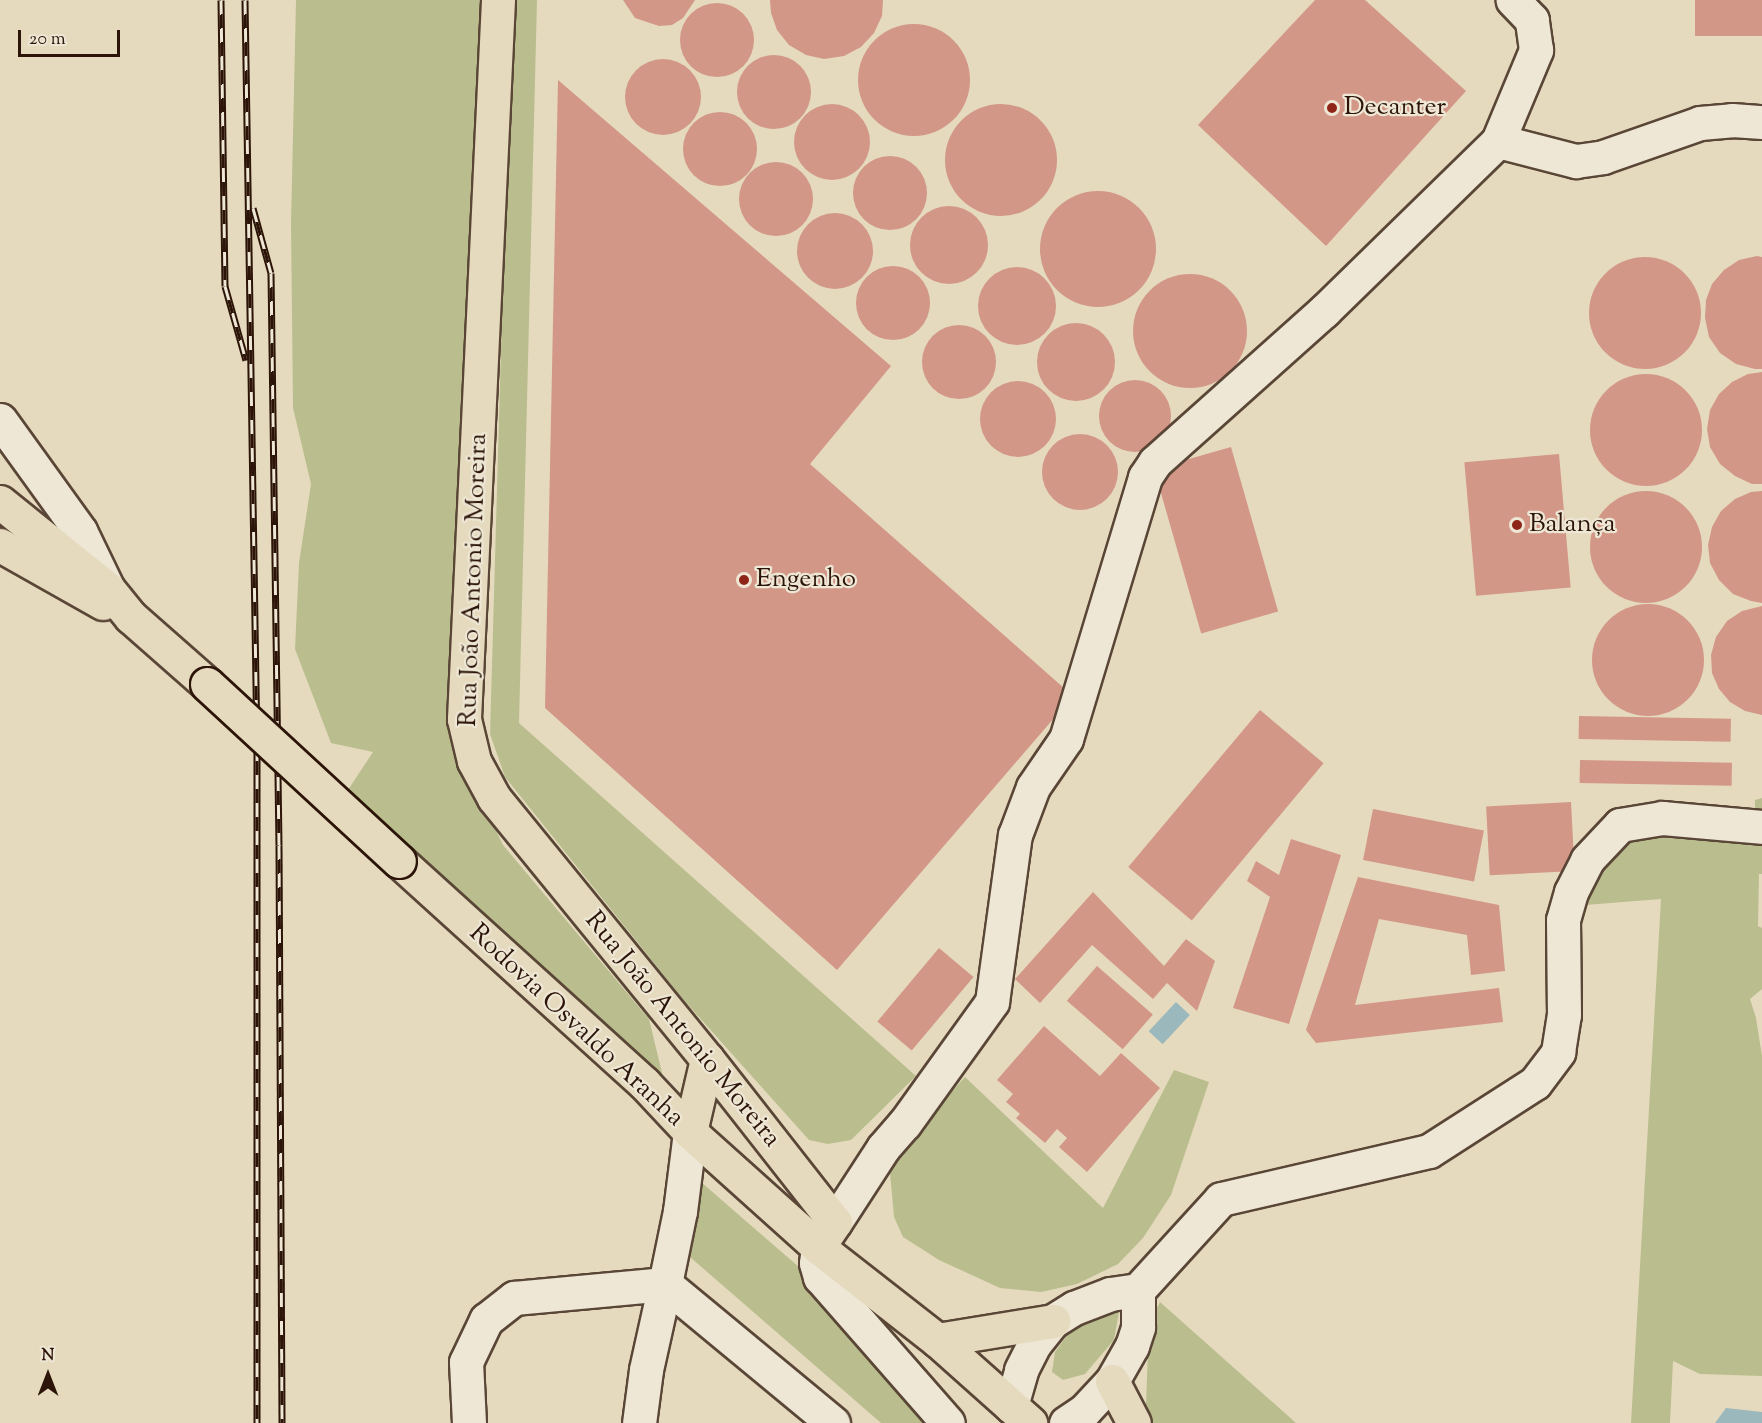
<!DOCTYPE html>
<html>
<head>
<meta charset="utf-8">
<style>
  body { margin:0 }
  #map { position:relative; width:1762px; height:1423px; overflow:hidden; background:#e5dabe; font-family:"Sorts Mill Goudy",serif }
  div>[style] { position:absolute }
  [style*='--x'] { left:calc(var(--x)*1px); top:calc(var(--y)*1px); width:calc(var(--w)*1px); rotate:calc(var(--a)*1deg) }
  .green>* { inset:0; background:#babe8e }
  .water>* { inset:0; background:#9bb8bd; transform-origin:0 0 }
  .building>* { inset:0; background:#d39787; transform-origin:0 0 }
  .round { border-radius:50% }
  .roads { filter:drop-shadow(2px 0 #5a4636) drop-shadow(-2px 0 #5a4636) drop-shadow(0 2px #5a4636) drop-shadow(0 -2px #5a4636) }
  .minor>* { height:33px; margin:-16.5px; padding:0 16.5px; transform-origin:16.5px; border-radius:16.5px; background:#eee7d5 }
  .major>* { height:33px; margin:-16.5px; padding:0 16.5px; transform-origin:16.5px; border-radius:16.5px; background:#e5dabe }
  .highway>* { height:33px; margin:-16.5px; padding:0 16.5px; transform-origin:16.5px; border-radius:16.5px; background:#e5dabe }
  .rail>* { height:7px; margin-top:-3.5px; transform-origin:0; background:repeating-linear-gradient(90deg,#eee7d5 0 14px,#2c1508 0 28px); box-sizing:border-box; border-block:2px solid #2c1508 }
  .bridges { filter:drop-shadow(2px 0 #2c1508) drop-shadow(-2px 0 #2c1508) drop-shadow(0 2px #2c1508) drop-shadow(0 -2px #2c1508) }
  .highway-bridge>* { height:33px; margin:-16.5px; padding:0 16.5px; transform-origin:16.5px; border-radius:16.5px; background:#e5dabe }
  .dots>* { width:16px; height:16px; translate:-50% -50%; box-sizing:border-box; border:3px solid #eee7d5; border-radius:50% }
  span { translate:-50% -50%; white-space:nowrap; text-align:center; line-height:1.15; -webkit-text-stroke:4.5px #eee7d5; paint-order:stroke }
  .poi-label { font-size:26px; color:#2c1508 }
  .left { translate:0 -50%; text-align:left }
  .street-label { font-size:26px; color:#2c1508 }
  .north { position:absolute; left:18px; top:1345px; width:60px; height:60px; -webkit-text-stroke:4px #eee7d5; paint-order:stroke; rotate:0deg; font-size:16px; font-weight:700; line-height:24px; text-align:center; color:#2c1508 }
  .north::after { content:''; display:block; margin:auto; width:21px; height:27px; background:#2c1508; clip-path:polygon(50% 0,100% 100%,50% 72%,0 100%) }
  .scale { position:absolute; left:18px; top:30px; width:102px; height:27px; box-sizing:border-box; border:3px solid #2c1508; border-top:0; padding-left:8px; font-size:18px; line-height:21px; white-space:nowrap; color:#2c1508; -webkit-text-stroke:4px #eee7d5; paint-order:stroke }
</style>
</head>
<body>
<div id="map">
  <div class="green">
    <i style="clip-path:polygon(296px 0,483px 0,454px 743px,503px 845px,649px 1019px,663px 1077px,346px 793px,373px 752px,331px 743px,295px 649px,299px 563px,311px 484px,293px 408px,291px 223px)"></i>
    <i style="clip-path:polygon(511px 0,537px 0,519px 723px,916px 1076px,851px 1140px,828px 1144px,809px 1140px,682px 998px,505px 777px,490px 734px)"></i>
    <i style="clip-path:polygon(1762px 798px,1762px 874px,1759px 874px,1758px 926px,1762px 928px,1762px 989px,1750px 999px,1756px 1018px,1762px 1056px,1762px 1376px,1700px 1374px,1673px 1361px,1670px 1423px,1631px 1423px,1661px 899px,1585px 905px,1582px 866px,1618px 833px,1755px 822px,1755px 800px)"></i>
    <i style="clip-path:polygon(1174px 1070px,1209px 1082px,1171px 1195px,1143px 1238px,1118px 1264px,1077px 1284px,1041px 1292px,1000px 1288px,939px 1260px,903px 1237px,894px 1217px,889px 1161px,965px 1077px,1103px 1208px)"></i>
    <i style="clip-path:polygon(701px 1182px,799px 1267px,927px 1423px,881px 1423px,690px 1257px)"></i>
    <i style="clip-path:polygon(1160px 1302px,1296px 1423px,1153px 1423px,1146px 1405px,1149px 1323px)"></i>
    <i style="clip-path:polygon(1120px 1306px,1114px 1340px,1085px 1374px,1063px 1380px,1052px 1372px,1055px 1352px,1079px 1319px)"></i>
  </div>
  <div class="water">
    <i style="left:1176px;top:1002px;width:19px;height:40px;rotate:43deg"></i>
    <i style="clip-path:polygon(1726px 1408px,1762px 1412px,1762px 1423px,1715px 1423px)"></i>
  </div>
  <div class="building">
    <i style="clip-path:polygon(623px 0,695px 0,683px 18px,672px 25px,659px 26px,635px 18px)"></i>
    <i style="clip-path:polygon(770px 0,883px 0,882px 16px,874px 33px,861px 47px,844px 56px,824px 59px,806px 55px,789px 45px,777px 30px,771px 13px)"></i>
    <i style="clip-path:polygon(1315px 0,1365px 0,1466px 91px,1326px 246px,1198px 125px)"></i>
    <i style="left:1695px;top:0;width:67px;height:36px"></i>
    <i class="round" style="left:680px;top:3px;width:74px;height:74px"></i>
    <i class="round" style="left:858px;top:24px;width:112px;height:112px"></i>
    <i class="round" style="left:737px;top:55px;width:74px;height:74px"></i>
    <i class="round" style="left:625px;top:59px;width:76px;height:76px"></i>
    <i style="clip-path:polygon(558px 80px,891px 366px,810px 464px,1073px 696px,837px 970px,545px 708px)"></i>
    <i class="round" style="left:794px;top:104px;width:76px;height:76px"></i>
    <i class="round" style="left:945px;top:104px;width:112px;height:112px"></i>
    <i class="round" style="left:683px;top:112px;width:74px;height:74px"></i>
    <i class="round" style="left:853px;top:156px;width:74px;height:74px"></i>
    <i class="round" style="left:739px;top:162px;width:74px;height:74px"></i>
    <i class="round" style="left:1040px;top:191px;width:116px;height:116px"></i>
    <i class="round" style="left:910px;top:206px;width:78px;height:78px"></i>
    <i class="round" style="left:797px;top:213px;width:76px;height:76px"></i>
    <i style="clip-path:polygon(1757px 256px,1762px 257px,1762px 369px,1755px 369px,1736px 364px,1720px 353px,1709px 337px,1705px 318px,1706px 300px,1712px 284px,1724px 270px,1739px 260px)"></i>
    <i class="round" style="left:1589px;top:257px;width:112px;height:112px"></i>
    <i class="round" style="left:856px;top:266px;width:74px;height:74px"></i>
    <i class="round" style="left:978px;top:267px;width:78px;height:78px"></i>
    <i class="round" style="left:1133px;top:274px;width:114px;height:114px"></i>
    <i class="round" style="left:1037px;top:323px;width:78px;height:78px"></i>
    <i class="round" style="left:922px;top:325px;width:74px;height:74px"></i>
    <i style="clip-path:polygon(1762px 372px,1762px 484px,1752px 484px,1735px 476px,1720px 464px,1710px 447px,1707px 429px,1710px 410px,1719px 394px,1732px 382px,1748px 374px)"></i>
    <i class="round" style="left:1590px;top:374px;width:112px;height:112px"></i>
    <i class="round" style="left:1099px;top:380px;width:72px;height:72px"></i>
    <i class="round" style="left:980px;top:381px;width:76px;height:76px"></i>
    <i class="round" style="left:1042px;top:434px;width:76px;height:76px"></i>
    <i style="left:1231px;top:447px;width:171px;height:80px;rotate:74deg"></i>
    <i style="left:1559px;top:454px;width:134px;height:95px;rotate:85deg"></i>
    <i class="round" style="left:1590px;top:491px;width:112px;height:112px"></i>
    <i style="clip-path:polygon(1762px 491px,1762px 603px,1751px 601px,1733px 594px,1719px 580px,1710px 563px,1708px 545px,1712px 527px,1721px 511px,1735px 499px,1751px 492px)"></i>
    <i class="round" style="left:1592px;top:604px;width:112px;height:112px"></i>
    <i style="clip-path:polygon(1762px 606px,1762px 715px,1745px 711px,1730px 702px,1719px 689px,1712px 673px,1711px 655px,1716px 637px,1727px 621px,1742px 611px)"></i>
    <i style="left:1260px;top:710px;width:83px;height:205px;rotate:40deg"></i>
    <i style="left:1579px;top:716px;width:152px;height:23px;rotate:1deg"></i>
    <i style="left:1580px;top:760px;width:152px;height:23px;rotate:1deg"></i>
    <i style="left:1571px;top:802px;width:69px;height:85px;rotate:87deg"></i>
    <i style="left:1373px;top:809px;width:113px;height:52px;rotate:11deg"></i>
    <i style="clip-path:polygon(1291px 839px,1341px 855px,1289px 1024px,1233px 1008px,1270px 897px,1247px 881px,1256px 861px,1279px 875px)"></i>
    <i style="clip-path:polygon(1358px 877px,1499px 905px,1505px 971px,1471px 975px,1467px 935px,1379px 919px,1355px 1005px,1499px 988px,1503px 1022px,1316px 1043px,1306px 1030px)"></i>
    <i style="clip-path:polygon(1093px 892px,1164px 966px,1186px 939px,1215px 961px,1197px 1011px,1167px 983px,1153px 999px,1092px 945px,1040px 1003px,1015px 979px)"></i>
    <i style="left:939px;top:948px;width:45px;height:96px;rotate:40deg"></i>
    <i style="left:1097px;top:966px;width:74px;height:46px;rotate:41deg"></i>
    <i style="clip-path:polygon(1044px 1026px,1100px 1076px,1121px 1053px,1160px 1088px,1087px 1172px,1059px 1147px,1067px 1138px,1057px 1129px,1045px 1143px,1016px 1118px,1020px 1114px,1006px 1102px,1013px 1094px,997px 1080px)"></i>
  </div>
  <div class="roads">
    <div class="minor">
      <i style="--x:1498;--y:141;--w:81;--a:14.4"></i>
      <i style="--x:1576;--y:161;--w:27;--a:-8"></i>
      <i style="--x:1603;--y:157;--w:103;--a:-19.3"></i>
      <i style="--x:1700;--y:123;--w:32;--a:-5"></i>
      <i style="--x:1732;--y:120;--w:30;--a:4"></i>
      <i style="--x:0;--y:420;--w:137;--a:54.2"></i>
      <i style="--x:80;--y:531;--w:64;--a:64.2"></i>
      <i style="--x:690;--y:1132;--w:80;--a:97.2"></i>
      <i style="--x:680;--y:1211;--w:75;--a:101.6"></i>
      <i style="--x:665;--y:1284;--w:218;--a:39.6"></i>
      <i style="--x:835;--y:1222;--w:88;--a:-57"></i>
      <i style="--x:883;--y:1148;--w:33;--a:-49"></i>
      <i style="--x:905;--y:1123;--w:149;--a:-54.3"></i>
      <i style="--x:992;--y:1002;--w:169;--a:-82.2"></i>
      <i style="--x:1015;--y:835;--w:51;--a:-69.4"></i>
      <i style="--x:1033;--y:787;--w:58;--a:-55.5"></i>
      <i style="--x:1066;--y:739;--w:274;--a:-73.2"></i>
      <i style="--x:1145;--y:477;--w:18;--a:-56"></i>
      <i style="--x:1155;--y:462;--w:227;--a:-41.8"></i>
      <i style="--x:1324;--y:311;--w:243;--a:-44.3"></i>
      <i style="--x:1498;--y:141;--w:99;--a:-67.3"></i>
      <i style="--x:1536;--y:50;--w:30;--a:-98"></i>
      <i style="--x:1532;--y:20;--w:28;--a:-134"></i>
      <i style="--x:818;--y:1247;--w:16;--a:97"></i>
      <i style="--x:816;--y:1263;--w:15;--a:74"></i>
      <i style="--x:820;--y:1277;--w:194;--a:48.8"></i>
      <i style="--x:1011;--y:1406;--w:37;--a:-74"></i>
      <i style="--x:1021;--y:1370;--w:30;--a:-63"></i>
      <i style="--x:1035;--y:1343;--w:28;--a:-51"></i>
      <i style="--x:1053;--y:1321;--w:25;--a:-32"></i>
      <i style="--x:1074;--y:1308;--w:39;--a:-21"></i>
      <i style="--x:1110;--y:1294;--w:28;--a:-8"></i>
      <i style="--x:1138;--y:1290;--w:123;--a:-47.6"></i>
      <i style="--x:1221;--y:1199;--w:213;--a:-13"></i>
      <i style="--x:1429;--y:1151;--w:126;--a:-32.7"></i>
      <i style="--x:1535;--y:1083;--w:39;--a:-53"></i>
      <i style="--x:1558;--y:1052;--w:37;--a:-81"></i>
      <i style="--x:1564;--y:1015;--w:95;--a:-90.6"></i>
      <i style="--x:1563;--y:920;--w:29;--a:-74"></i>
      <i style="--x:1571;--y:892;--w:36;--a:-63"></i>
      <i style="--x:1587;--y:860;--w:48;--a:-46.7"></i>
      <i style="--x:1620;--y:825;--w:43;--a:-9.5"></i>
      <i style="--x:1662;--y:818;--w:100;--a:5.1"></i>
      <i style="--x:469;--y:1423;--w:61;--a:-92.8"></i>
      <i style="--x:466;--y:1362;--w:47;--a:-64.5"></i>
      <i style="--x:486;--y:1320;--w:36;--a:-38"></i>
      <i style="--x:514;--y:1298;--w:152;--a:-5.3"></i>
      <i style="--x:665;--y:1284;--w:88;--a:102.5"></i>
      <i style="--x:646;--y:1370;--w:53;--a:97.5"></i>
      <i style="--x:1066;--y:1423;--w:22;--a:-34"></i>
      <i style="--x:1084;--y:1411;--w:41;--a:-47"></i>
      <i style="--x:1112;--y:1381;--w:40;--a:-60.3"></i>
      <i style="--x:1132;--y:1346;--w:20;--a:-72"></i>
      <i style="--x:1138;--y:1327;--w:37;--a:-90"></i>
    </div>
    <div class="major">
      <i style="--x:498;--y:0;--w:720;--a:92.71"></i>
      <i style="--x:464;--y:719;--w:43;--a:76.6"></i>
      <i style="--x:474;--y:761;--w:42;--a:61.6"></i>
      <i style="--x:494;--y:798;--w:337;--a:50.8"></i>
      <i style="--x:707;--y:1059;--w:207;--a:51.9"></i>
      <i style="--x:835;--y:1222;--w:30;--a:124"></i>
      <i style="--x:690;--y:1132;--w:75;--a:-76.9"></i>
    </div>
    <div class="highway">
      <i style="--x:0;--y:502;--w:139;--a:38.9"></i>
      <i style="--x:108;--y:589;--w:36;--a:51"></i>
      <i style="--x:131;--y:617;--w:101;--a:41.4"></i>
      <i style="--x:0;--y:545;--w:118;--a:29.4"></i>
      <i style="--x:399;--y:861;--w:331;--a:42.2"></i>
      <i style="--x:644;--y:1083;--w:67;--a:46.8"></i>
      <i style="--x:690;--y:1132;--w:172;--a:41.9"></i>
      <i style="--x:818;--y:1247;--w:151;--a:38"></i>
      <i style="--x:937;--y:1340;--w:125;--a:41.7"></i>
      <i style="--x:937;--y:1340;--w:118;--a:-9.3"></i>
      <i style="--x:1112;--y:1381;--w:47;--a:62.4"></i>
    </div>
  </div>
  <div class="rail">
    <i style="--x:221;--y:0;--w:286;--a:89.2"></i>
    <i style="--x:225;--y:286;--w:77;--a:74.2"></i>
    <i style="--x:245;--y:0;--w:747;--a:89.08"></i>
    <i style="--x:257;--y:747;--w:676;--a:90"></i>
    <i style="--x:253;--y:208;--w:67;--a:74.5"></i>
    <i style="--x:271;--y:273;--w:572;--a:89.2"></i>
    <i style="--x:279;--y:845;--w:578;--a:89.7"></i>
  </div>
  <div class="bridges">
    <div class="highway-bridge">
      <i style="--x:207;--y:684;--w:261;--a:42.7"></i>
    </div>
  </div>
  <div class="dots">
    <i style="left:1332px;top:108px;background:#8f2418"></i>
    <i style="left:1517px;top:525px;background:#8f2418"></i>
    <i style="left:744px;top:580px;background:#8f2418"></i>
  </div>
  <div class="poi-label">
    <span class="left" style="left:1344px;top:108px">Decanter</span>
    <span class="left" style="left:1529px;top:525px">Balança</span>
    <span class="left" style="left:756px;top:580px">Engenho</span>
  </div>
  <div class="street-label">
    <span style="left:474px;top:580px;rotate:-88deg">Rua João Antonio Moreira</span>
    <span style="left:576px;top:1026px;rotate:43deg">Rodovia Osvaldo Aranha</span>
    <span style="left:682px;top:1030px;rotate:51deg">Rua João Antonio Moreira</span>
  </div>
  <div class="north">N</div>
  <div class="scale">20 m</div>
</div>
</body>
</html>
